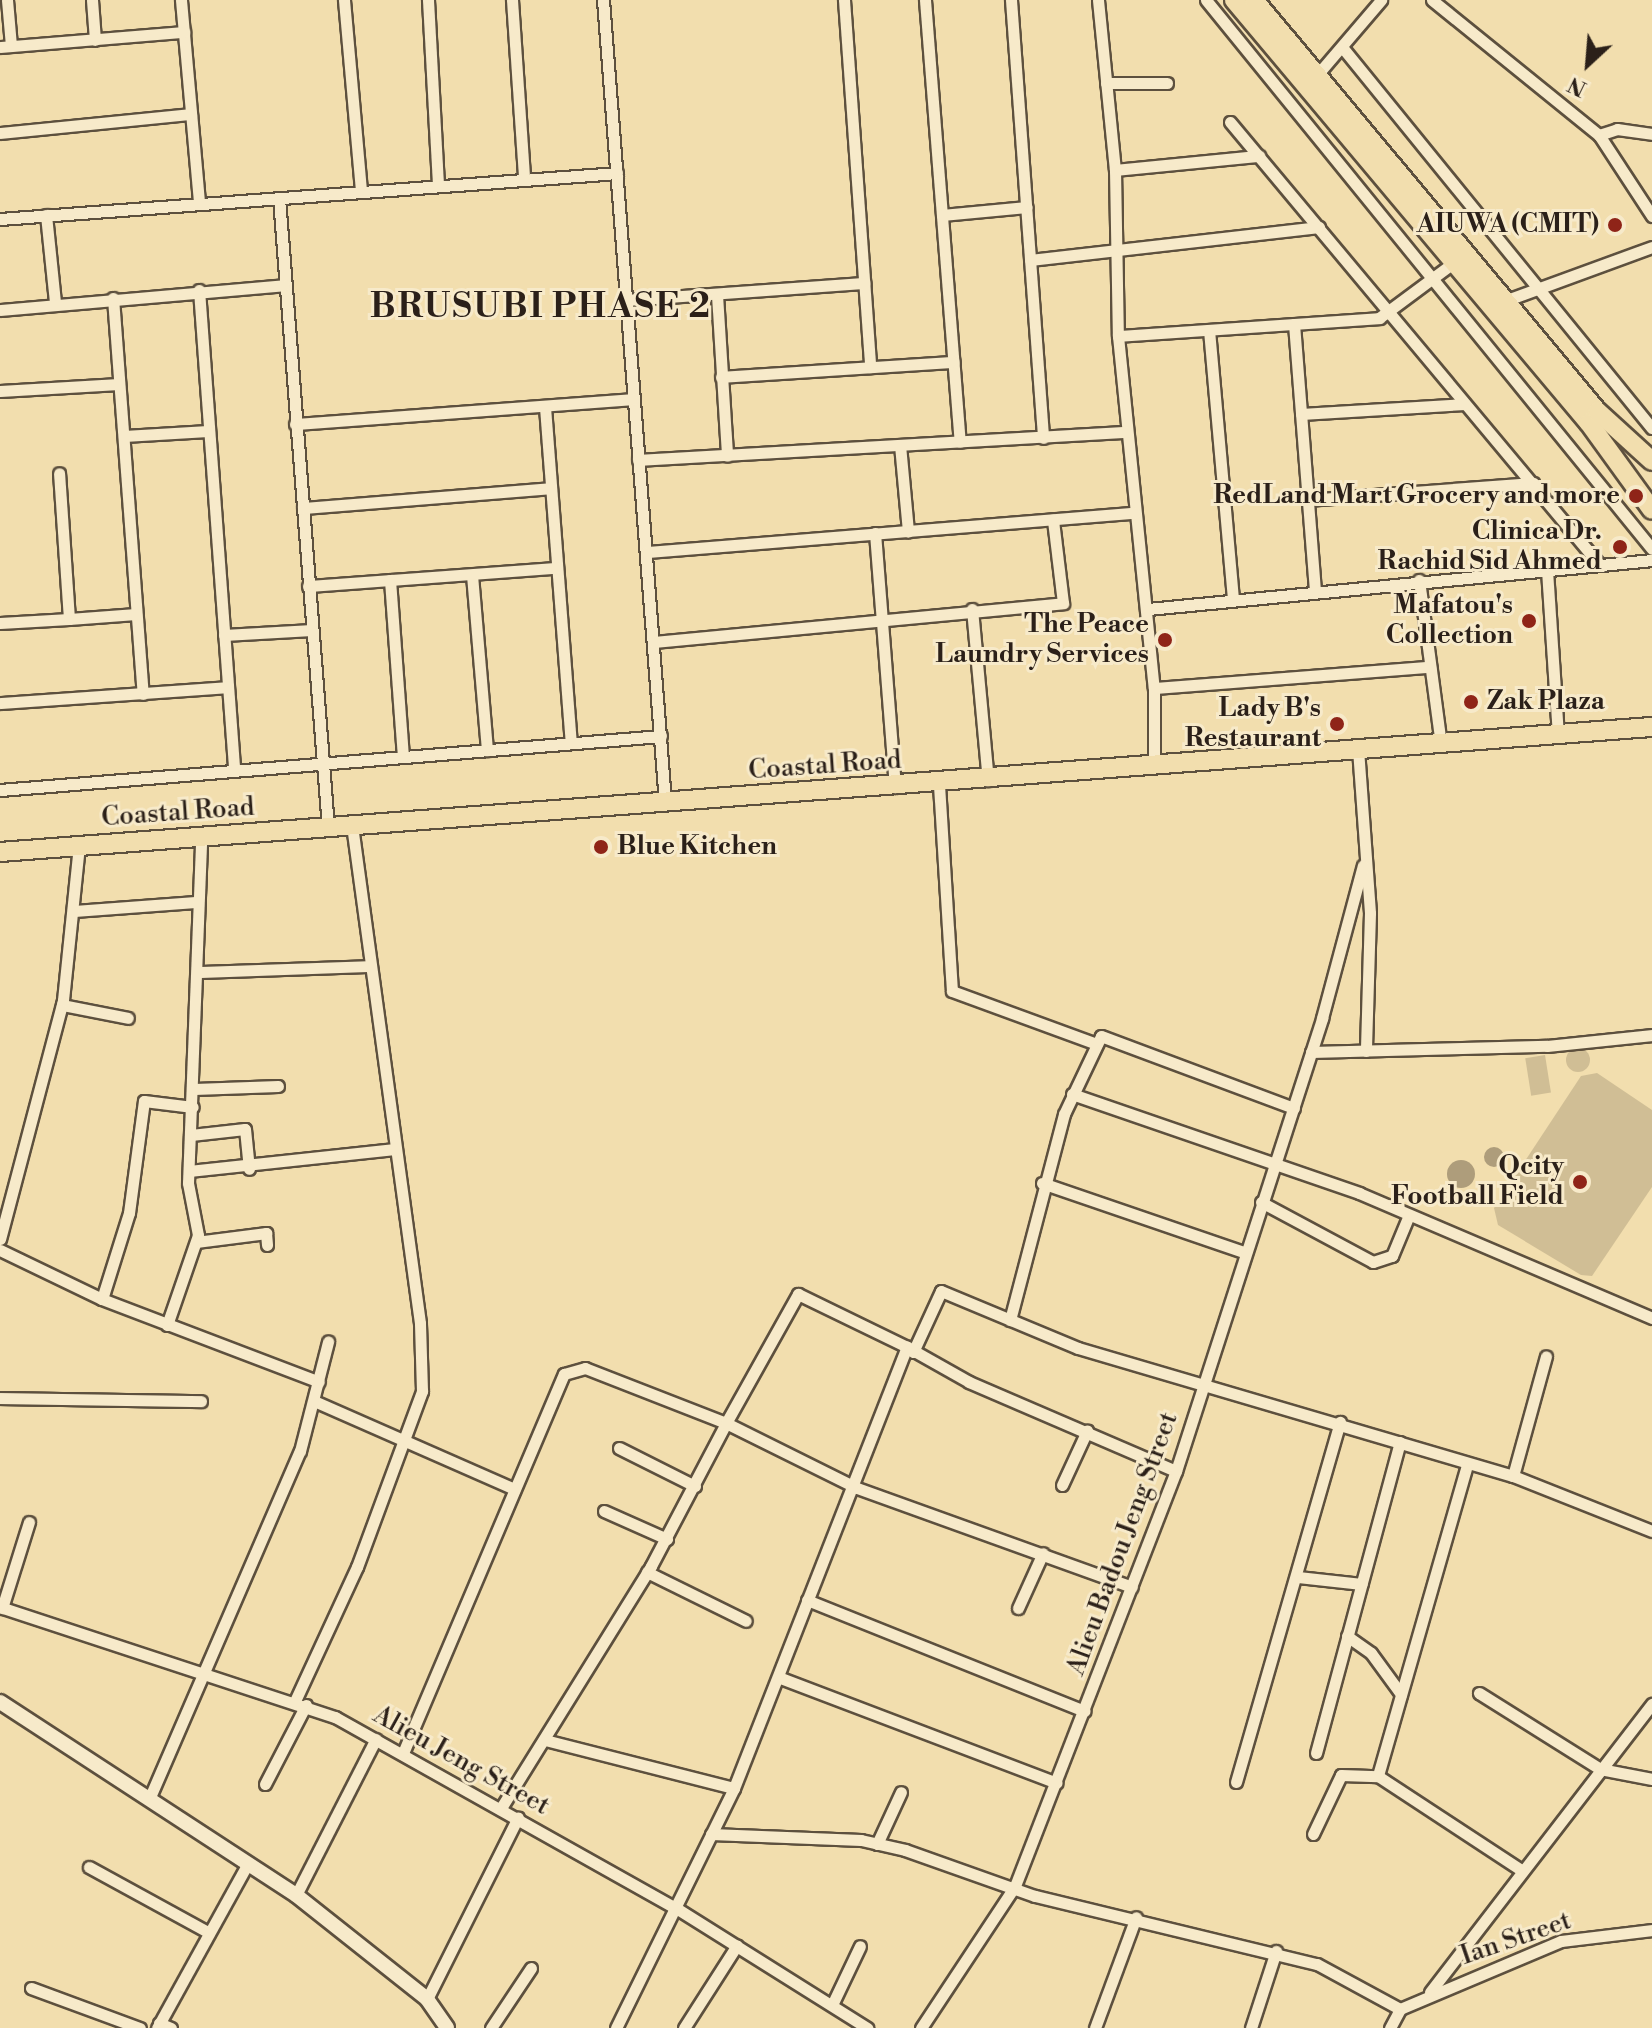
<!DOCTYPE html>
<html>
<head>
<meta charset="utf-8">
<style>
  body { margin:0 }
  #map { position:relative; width:1652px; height:2028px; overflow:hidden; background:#f2deae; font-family:"Libre Bodoni",serif }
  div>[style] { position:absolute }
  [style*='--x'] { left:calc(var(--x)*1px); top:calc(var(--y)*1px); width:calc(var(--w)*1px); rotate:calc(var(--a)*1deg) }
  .green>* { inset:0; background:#d0be95; transform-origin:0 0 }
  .round { border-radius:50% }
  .water>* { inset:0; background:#ae9d7b }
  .roads { filter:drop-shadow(2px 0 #5d503e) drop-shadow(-2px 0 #5d503e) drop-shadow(0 2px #5d503e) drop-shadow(0 -2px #5d503e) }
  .minor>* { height:11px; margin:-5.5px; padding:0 5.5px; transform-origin:5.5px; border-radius:5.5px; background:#f7eaca }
  .tertiary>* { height:14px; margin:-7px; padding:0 7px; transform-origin:7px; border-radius:7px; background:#f7eaca }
  .primary>* { height:18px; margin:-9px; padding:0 9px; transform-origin:9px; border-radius:9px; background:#f2deae }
  .dots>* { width:22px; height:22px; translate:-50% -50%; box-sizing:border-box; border:4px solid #f7eaca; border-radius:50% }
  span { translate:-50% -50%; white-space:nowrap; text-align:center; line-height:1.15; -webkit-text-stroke:6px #f7eaca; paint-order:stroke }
  .poi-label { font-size:26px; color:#2b2019; font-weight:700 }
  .right { translate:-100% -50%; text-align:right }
  .left { translate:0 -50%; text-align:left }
  .street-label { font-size:26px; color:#2b2019 }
  .district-label { font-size:34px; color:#2b2019; font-weight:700; letter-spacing:2px }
  .north { position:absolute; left:1548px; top:24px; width:80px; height:80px; -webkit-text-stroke:6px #f7eaca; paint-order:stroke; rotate:206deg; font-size:22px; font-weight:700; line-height:32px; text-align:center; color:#2b2019 }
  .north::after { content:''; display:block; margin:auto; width:28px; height:36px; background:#2b2019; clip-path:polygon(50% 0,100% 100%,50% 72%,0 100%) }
</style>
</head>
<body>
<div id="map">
  <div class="green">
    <i class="round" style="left:1566px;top:1048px;width:24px;height:24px"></i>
    <i style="left:1545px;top:1055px;width:38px;height:20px;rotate:81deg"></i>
    <i style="clip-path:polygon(1597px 1073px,1652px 1110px,1652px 1187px,1592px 1276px,1581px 1275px,1498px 1225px,1494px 1208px,1581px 1076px)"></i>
  </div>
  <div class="water">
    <i class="round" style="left:1484px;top:1147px;width:20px;height:20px"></i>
    <i class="round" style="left:1447px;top:1160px;width:28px;height:28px"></i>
  </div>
  <div class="roads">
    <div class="minor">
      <i style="--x:7;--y:0;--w:46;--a:85"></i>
      <i style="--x:92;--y:0;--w:40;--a:85.7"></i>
      <i style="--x:181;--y:0;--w:203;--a:84.9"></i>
      <i style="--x:344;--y:0;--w:192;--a:84.9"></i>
      <i style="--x:428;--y:0;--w:183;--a:86.9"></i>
      <i style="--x:512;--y:0;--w:178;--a:86.1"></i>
      <i style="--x:603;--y:0;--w:805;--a:85.58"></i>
      <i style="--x:844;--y:0;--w:368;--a:85.9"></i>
      <i style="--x:925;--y:0;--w:443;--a:85.5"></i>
      <i style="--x:1011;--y:0;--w:439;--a:85.8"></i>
      <i style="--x:1098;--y:0;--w:171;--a:84.3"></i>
      <i style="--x:1115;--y:170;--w:166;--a:89"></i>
      <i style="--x:1118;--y:336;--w:354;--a:84.2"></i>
      <i style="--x:1154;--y:688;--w:77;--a:90"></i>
      <i style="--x:1206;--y:0;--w:707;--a:50.91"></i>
      <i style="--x:1432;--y:0;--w:215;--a:39"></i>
      <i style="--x:1599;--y:135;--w:97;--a:56.8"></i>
      <i style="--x:0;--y:47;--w:185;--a:-4.7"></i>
      <i style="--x:1342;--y:47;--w:491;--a:50.9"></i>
      <i style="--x:1317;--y:75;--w:99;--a:-49.5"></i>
      <i style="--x:1106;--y:83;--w:61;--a:0"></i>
      <i style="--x:1230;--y:122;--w:576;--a:50.14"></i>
      <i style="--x:0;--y:133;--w:192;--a:-5.7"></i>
      <i style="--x:1599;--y:135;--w:19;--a:-18"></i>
      <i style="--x:1617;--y:129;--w:35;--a:8"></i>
      <i style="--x:1115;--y:170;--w:145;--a:-5.6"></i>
      <i style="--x:279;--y:198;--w:631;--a:85.55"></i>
      <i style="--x:46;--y:215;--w:87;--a:84.1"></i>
      <i style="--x:942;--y:215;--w:85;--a:-5.4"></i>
      <i style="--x:0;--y:219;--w:619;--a:-4.26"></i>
      <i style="--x:1030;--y:260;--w:291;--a:-6.5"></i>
      <i style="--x:199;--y:290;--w:480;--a:85.8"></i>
      <i style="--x:717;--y:295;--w:161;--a:86.4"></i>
      <i style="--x:113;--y:298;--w:397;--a:85.7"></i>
      <i style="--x:625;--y:300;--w:240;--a:-4.1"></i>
      <i style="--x:1507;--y:300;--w:154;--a:-20.1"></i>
      <i style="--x:0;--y:310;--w:285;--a:-5"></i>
      <i style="--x:1294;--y:324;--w:267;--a:85.5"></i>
      <i style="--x:1209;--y:330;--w:269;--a:84.9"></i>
      <i style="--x:1118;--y:336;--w:262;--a:-3.9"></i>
      <i style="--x:1379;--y:318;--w:92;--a:-36.6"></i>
      <i style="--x:721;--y:377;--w:233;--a:-3.7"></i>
      <i style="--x:0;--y:391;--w:119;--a:-3.4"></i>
      <i style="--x:545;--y:407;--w:337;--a:85.6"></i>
      <i style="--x:1301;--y:414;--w:164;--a:-3.5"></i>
      <i style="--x:295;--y:424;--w:338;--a:-4.2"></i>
      <i style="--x:124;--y:436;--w:84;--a:-3.4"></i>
      <i style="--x:900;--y:445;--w:87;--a:84.7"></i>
      <i style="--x:638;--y:460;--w:489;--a:-3.3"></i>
      <i style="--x:1307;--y:500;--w:227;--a:-4.3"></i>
      <i style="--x:303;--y:508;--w:248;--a:-4.6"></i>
      <i style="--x:875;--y:533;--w:255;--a:85.5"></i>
      <i style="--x:647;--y:552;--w:489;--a:-4.6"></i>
      <i style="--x:1547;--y:570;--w:167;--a:86.2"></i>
      <i style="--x:472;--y:575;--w:176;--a:85.1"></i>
      <i style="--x:390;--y:580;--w:176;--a:85.8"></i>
      <i style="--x:1419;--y:580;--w:166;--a:82.4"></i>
      <i style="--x:308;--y:586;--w:249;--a:-4.2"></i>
      <i style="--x:972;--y:609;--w:172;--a:84.7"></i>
      <i style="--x:1148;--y:609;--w:506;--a:-5.55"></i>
      <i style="--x:69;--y:619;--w:67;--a:-4.3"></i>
      <i style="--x:0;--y:623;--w:69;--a:-3.3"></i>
      <i style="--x:69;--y:619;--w:146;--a:-93.9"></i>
      <i style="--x:224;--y:635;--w:88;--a:-3.3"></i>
      <i style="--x:654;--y:642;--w:411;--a:-5.4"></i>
      <i style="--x:1063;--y:603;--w:84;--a:-96.9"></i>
      <i style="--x:1154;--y:688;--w:277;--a:-4.4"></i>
      <i style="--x:0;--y:703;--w:228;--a:-4"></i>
      <i style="--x:1358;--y:749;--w:164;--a:85.8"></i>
      <i style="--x:1370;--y:913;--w:138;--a:91.7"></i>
      <i style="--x:939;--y:785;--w:206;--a:86.4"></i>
      <i style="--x:952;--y:991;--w:154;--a:20.1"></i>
      <i style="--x:0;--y:790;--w:663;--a:-4.67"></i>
      <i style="--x:73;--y:911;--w:124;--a:-4.2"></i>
      <i style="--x:199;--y:972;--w:170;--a:-2"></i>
      <i style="--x:62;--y:1005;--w:67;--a:11.1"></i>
      <i style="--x:1311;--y:1052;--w:236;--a:-1.5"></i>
      <i style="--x:1547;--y:1046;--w:106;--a:-6"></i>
      <i style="--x:194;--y:1089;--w:84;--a:-2"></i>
      <i style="--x:1072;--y:1094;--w:304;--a:19"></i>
      <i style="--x:1359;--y:1193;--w:319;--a:23.1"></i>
      <i style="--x:191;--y:1135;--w:54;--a:-6.3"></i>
      <i style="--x:245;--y:1129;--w:40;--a:84.3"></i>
      <i style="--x:189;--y:1171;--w:207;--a:-6.1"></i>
      <i style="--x:1042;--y:1183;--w:213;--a:18.9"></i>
      <i style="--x:1261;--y:1202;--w:127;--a:28.2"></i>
      <i style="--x:1373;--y:1262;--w:20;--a:-18"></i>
      <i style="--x:1392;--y:1256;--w:44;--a:-67.5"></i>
      <i style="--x:0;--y:1239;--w:247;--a:-75.2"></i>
      <i style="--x:63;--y:1000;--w:155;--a:-84.1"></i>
      <i style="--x:196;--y:1242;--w:71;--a:-7.3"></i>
      <i style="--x:266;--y:1233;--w:12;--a:85"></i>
      <i style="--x:0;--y:1250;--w:113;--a:25.7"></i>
      <i style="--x:102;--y:1299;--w:232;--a:20.9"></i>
      <i style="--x:102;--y:1299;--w:90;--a:-72.6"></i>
      <i style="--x:129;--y:1213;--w:113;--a:-82.4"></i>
      <i style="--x:144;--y:1101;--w:49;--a:7"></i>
      <i style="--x:1010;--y:1320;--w:213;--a:-75.3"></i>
      <i style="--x:1064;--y:1114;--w:86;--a:-64.6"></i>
      <i style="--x:1101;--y:1036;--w:206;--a:20.5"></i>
      <i style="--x:167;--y:1325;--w:95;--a:-71"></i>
      <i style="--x:198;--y:1235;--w:53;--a:-100.9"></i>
      <i style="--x:188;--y:1183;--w:344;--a:-87.8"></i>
      <i style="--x:913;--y:1352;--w:67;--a:-65.3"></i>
      <i style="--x:941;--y:1291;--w:148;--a:22.6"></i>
      <i style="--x:1078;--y:1348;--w:453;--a:16.4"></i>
      <i style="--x:1513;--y:1476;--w:149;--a:21.6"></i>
      <i style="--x:0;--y:1398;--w:201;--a:0.9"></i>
      <i style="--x:314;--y:1401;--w:219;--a:23.7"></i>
      <i style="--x:619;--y:1448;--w:85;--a:26.6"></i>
      <i style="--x:1467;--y:1465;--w:323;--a:106"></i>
      <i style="--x:1378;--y:1776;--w:171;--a:33.3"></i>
      <i style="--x:1513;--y:1476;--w:124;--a:-74.6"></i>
      <i style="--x:1062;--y:1485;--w:60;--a:-65.2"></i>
      <i style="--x:604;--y:1511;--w:69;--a:24"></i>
      <i style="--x:647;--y:1572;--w:110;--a:26.3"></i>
      <i style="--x:1298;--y:1577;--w:64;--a:6.2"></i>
      <i style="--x:807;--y:1600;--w:299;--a:21.8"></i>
      <i style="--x:0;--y:1607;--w:353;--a:18.2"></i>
      <i style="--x:335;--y:1717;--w:391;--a:29.3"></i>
      <i style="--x:676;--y:1908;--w:226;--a:32.1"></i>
      <i style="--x:2;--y:1608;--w:90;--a:-72.6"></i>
      <i style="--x:1018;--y:1608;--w:60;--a:-65.6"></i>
      <i style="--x:1347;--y:1636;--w:29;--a:35"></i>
      <i style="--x:1371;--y:1653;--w:51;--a:53.8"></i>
      <i style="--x:778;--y:1677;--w:298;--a:20.8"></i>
      <i style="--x:1479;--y:1693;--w:143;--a:32.1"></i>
      <i style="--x:1600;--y:1769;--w:53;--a:10.9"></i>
      <i style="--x:295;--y:1701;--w:148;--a:-65.2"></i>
      <i style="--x:357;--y:1567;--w:188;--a:-69.7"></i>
      <i style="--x:422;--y:1391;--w:68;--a:-91.7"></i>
      <i style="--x:420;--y:1323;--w:503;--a:-97.78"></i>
      <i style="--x:545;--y:1740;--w:195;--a:14.3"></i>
      <i style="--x:403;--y:1753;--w:412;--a:-67"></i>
      <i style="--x:564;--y:1374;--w:22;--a:-16"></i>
      <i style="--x:585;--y:1368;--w:151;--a:21.3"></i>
      <i style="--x:726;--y:1423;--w:148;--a:-60.8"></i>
      <i style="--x:798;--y:1294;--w:121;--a:25.9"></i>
      <i style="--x:1316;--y:1753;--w:322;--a:-74.9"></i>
      <i style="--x:1236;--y:1782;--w:375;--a:-73.9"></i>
      <i style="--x:265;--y:1784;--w:89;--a:-62.6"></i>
      <i style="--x:150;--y:1797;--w:377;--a:-66.6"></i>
      <i style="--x:300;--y:1451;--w:113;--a:-75.6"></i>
      <i style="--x:501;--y:1808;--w:285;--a:-58.2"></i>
      <i style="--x:651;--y:1566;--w:161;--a:-62.3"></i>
      <i style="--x:726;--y:1423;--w:146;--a:26.4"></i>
      <i style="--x:857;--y:1488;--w:292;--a:19.8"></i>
      <i style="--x:711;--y:1834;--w:150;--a:2.3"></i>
      <i style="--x:861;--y:1840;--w:45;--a:12.8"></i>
      <i style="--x:905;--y:1850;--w:138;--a:19.5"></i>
      <i style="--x:1035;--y:1896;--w:290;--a:13.6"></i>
      <i style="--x:1317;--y:1964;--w:94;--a:28.5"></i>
      <i style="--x:1313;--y:1834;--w:65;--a:-64.6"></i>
      <i style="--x:1341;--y:1775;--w:37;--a:2"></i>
      <i style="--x:877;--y:1844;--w:57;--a:-65.2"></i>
      <i style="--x:89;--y:1867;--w:133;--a:28.7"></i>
      <i style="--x:296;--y:1895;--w:175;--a:-62.9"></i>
      <i style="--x:31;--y:1988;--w:116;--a:20.2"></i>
      <i style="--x:1430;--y:1992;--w:364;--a:-52.4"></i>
      <i style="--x:427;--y:1999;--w:203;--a:-63.4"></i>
      <i style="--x:832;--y:2005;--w:65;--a:-64.6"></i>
      <i style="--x:1400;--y:2009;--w:175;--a:-22.9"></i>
      <i style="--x:1561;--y:1941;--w:92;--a:-6.9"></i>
      <i style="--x:159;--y:2023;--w:13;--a:23"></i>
      <i style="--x:157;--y:2028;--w:186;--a:-61.1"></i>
      <i style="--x:491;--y:2028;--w:72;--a:-56.3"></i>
      <i style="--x:616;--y:2028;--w:267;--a:-63.8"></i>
      <i style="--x:734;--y:1788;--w:474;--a:-68.6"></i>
      <i style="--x:907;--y:1347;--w:71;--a:29.4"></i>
      <i style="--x:969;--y:1382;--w:225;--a:23.3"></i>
      <i style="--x:684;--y:2028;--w:98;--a:-57.4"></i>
      <i style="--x:921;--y:2028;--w:170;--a:-56.5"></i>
      <i style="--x:1015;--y:1886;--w:445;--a:-68.8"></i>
      <i style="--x:1176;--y:1471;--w:476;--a:-72.1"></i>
      <i style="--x:1322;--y:1018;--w:158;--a:-75"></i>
      <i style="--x:1095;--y:2028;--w:118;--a:-69.7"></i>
      <i style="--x:1251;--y:2028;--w:81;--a:-72"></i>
      <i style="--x:1390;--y:2028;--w:21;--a:-62"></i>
    </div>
    <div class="tertiary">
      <i style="--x:0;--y:1702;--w:353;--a:33.1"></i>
      <i style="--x:296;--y:1895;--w:167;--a:38.4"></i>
      <i style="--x:427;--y:1999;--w:35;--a:55"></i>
    </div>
    <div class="primary">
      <i style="--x:1234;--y:0;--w:552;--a:50"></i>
      <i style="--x:1589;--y:423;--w:107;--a:54.1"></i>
      <i style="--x:1254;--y:0;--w:535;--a:50.15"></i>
      <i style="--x:1597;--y:411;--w:74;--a:42.3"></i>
      <i style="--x:0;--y:852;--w:1657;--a:-4.33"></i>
    </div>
  </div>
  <div class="dots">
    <i style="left:1615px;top:225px;background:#8f2418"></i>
    <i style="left:1636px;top:496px;background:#8f2418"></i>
    <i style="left:1620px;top:547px;background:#8f2418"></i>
    <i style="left:1529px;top:621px;background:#8f2418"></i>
    <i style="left:1165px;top:640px;background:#8f2418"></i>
    <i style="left:1471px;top:702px;background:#8f2418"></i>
    <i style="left:1337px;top:724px;background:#8f2418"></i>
    <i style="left:601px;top:847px;background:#8f2418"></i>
    <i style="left:1580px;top:1182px;background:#8f2418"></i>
  </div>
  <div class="poi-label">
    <span class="right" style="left:1599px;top:225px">AIUWA (CMIT)</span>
    <span class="right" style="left:1620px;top:496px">RedLand Mart Grocery and more</span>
    <span class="right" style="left:1602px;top:547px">Clinica Dr.<br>Rachid Sid Ahmed</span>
    <span class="right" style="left:1513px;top:621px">Mafatou's<br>Collection</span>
    <span class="right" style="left:1149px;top:640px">The Peace<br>Laundry Services</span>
    <span class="left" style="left:1487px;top:702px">Zak Plaza</span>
    <span class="right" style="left:1321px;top:724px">Lady B's<br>Restaurant</span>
    <span class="left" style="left:617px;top:847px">Blue Kitchen</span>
    <span class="right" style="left:1564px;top:1182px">Qcity<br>Football Field</span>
  </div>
  <div class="street-label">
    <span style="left:825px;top:766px;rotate:-4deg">Coastal Road</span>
    <span style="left:178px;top:813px;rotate:-4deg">Coastal Road</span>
    <span style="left:1123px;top:1544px;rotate:-70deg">Alieu Badou Jeng Street</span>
    <span style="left:461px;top:1761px;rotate:29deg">Alieu Jeng Street</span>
    <span style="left:1516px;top:1939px;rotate:-19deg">Ian Street</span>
  </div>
  <div class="district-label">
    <span style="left:541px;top:308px">BRUSUBI PHASE 2</span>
  </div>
  <div class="north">N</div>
</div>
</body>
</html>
